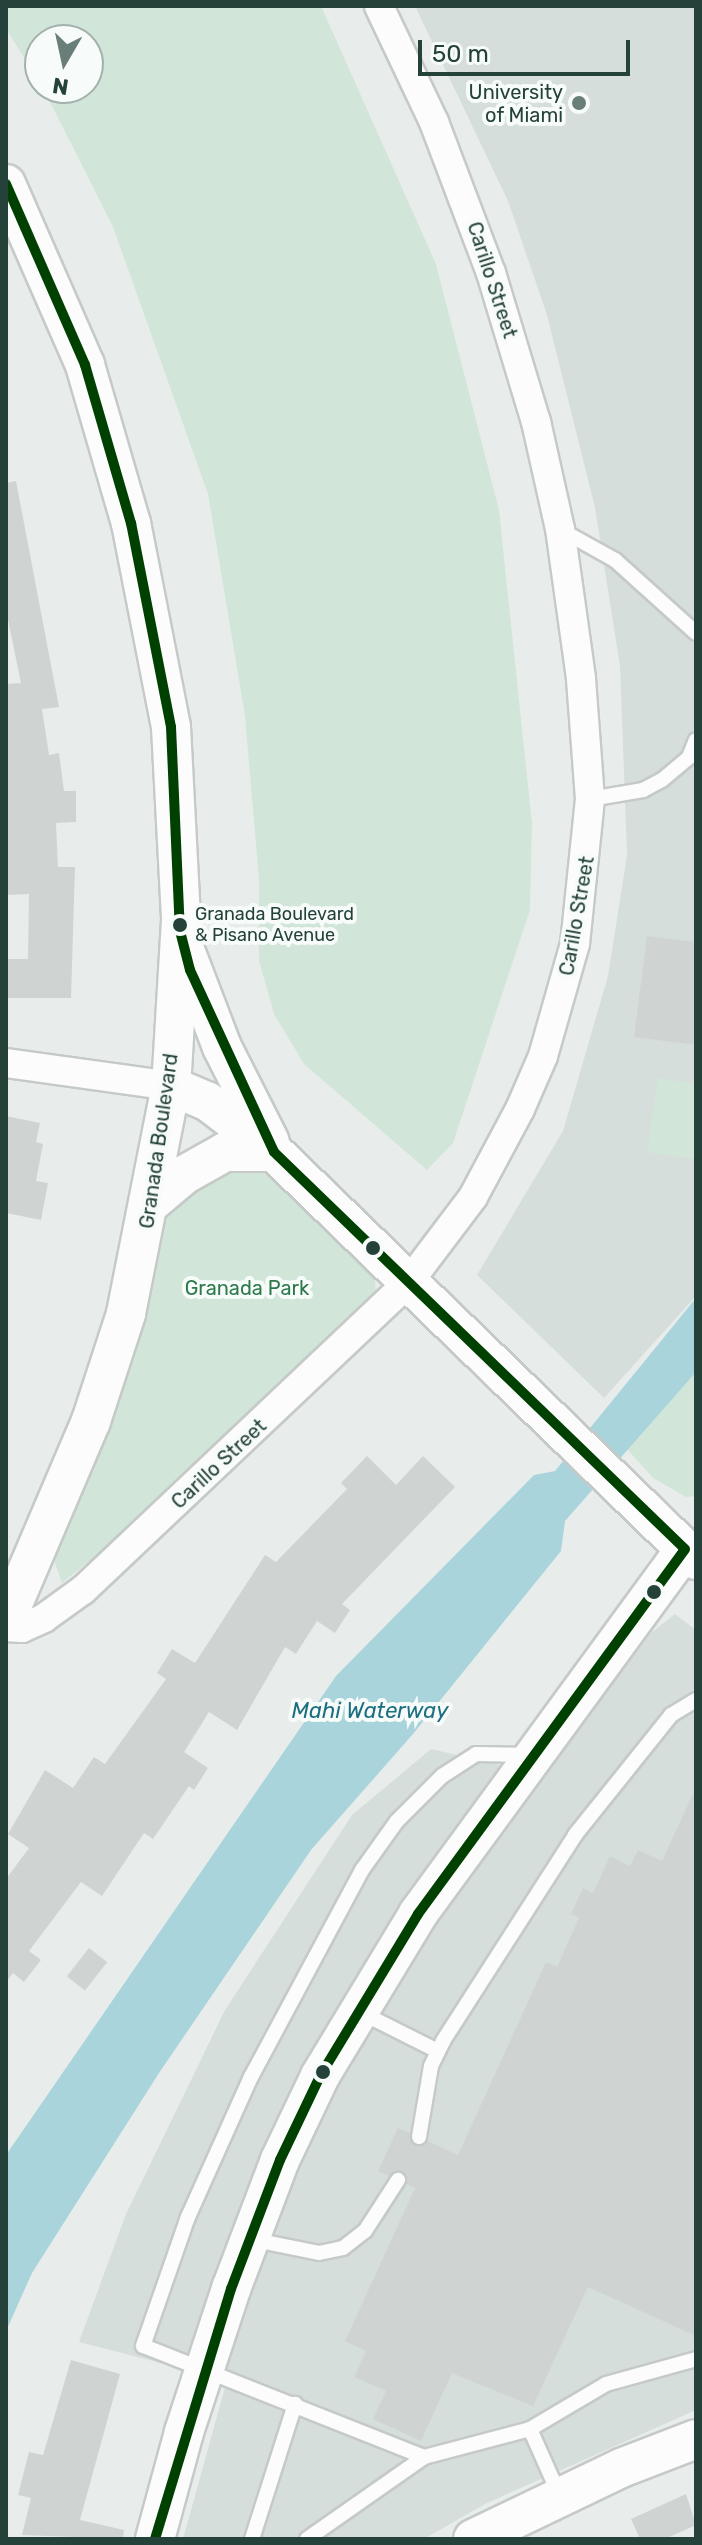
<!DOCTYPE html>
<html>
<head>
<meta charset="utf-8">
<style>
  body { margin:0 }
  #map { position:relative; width:702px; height:2545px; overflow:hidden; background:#e8edeb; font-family:Rubik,sans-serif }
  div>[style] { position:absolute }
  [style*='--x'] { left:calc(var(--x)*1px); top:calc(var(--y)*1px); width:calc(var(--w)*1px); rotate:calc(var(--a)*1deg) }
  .built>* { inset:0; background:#d6dedb }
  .green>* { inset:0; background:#d1e6d8 }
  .water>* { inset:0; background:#a9d4db }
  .building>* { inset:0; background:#cfd4d2; transform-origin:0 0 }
  .roads { filter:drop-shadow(2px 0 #c5cac8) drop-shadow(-2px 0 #c5cac8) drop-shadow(0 2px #c5cac8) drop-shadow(0 -2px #c5cac8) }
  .lane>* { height:14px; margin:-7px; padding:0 7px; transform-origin:7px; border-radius:7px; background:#fcfcfc }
  .street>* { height:28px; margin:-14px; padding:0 14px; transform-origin:14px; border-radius:14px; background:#fcfcfc }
  .secondary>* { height:38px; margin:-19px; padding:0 19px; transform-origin:19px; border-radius:19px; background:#fcfcfc }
  .bus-1>* { height:10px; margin:-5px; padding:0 5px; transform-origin:5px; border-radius:5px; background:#004000 }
  .dots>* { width:22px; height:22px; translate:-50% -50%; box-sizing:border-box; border:4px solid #f7fbf9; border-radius:50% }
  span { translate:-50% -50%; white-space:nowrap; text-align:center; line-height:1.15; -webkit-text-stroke:8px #f7fbf9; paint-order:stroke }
  .bus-label { font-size:18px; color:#24423a }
  .left { translate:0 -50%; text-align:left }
  .poi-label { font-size:20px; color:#24423a }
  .right { translate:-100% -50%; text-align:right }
  .street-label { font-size:20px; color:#24423a }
  .park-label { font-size:20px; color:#2d7a4b }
  .water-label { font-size:22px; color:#1c6f80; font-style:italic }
  .frame { position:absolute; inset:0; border:8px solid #24423a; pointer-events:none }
  .north { position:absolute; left:24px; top:24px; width:80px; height:80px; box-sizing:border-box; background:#f7fbf9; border:2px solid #a3b1ad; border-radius:50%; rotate:189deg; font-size:22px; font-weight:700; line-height:32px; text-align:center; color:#24423a }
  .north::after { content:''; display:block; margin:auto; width:28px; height:36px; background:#697e78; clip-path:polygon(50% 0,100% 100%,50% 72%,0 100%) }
  .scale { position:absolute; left:418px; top:40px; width:212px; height:36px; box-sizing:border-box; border:4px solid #24423a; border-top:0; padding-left:10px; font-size:24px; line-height:28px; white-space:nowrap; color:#24423a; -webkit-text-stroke:6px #f7fbf9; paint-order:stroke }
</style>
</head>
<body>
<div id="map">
  <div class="built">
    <i style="clip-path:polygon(415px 6px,696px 6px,696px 1296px,604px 1398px,477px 1275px,563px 1131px,608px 976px,627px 855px,620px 666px,595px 508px,547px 315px,508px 201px)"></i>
    <i style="clip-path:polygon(675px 1614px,696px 1630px,696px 2410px,485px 2504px,424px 2539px,183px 2539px,227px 2380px,79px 2342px,126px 2214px,225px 2010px,352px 1815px,431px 1749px,544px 1775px,651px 1633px)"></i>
  </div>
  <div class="green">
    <i style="clip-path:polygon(6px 6px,321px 6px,436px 264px,499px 510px,532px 823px,530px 910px,453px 1143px,427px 1170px,304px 1064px,274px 1014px,259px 961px,259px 880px,245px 716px,208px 494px,113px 227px,43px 88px,88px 88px,88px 40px,40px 40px,40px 83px,6px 29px)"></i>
    <i style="clip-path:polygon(658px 1078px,696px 1084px,696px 1159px,647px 1152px)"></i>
    <i style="clip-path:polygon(232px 1166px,260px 1169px,367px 1266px,375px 1280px,376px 1295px,159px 1504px,62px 1583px,54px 1560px,145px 1305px,168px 1208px)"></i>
    <i style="clip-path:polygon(696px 1372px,696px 1496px,686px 1497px,653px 1478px,627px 1449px)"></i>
  </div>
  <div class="water">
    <i style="clip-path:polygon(696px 1298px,696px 1372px,565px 1521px,561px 1551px,413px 1734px,311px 1850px,159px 2073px,32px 2273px,6px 2331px,6px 2155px,336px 1676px,534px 1475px,555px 1471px)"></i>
  </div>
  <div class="building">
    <i style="clip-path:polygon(16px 481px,59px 707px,42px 709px,49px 755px,59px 753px,64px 791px,76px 791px,76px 822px,56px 823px,58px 867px,75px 867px,71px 998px,6px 998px,6px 959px,28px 959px,29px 894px,6px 895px,6px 684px,21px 683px,6px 610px,6px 483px)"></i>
    <i style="clip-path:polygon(647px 936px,696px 942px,696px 1045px,634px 1037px)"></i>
    <i style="clip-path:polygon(6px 1116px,40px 1123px,36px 1142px,43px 1144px,36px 1181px,48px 1183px,41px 1220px,6px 1213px)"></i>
    <i style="clip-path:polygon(367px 1456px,396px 1485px,423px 1456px,455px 1487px,342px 1604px,350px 1610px,335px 1633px,317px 1621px,296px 1654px,285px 1647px,237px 1730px,209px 1712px,184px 1752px,208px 1768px,194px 1790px,189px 1786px,153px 1839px,144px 1833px,102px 1896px,81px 1882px,29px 1951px,41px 1960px,24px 1982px,13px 1973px,6px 1982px,6px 1879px,29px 1848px,8px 1834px,45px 1770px,73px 1788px,94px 1757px,105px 1764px,166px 1679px,157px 1673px,172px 1649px,195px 1663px,265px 1555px,276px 1562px,347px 1489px,341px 1483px)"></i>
    <i style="clip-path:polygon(696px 1787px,696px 2336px,588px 2287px,533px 2406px,452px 2373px,421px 2441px,373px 2419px,386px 2391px,354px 2377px,366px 2351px,345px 2341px,415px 2188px,407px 2184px,403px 2171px,389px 2176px,378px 2171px,398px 2128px,410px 2133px,413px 2145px,428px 2141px,458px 2155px,546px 1962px,557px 1967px,579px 1918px,571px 1914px,583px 1888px,593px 1893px,610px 1856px,630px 1866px,638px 1850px,662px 1861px)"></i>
    <i style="left:89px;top:1948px;width:23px;height:36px;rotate:38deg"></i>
    <i style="clip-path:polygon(71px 2360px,120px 2374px,80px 2520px,124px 2530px,123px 2539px,22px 2535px,31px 2498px,18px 2495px,29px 2452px,43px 2455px)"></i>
    <i style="clip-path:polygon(686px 2494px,696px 2525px,665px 2539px,640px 2539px,631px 2519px)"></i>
  </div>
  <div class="roads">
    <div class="lane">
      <i style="--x:561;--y:530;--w:62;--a:29.1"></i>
      <i style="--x:615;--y:560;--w:109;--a:42"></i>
      <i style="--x:590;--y:799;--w:54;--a:-9.6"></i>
      <i style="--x:643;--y:790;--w:21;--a:-28"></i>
      <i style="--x:662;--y:780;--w:35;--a:-40"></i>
      <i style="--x:689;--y:757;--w:18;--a:-68"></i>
      <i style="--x:360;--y:2012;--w:87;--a:26.6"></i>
      <i style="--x:419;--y:2137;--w:72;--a:-80.4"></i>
      <i style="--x:431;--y:2066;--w:28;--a:-64"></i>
      <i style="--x:443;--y:2041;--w:245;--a:-57.3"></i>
      <i style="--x:575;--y:1835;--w:154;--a:-51.3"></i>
      <i style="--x:671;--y:1715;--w:29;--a:-31"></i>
      <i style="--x:250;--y:2239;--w:70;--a:11.5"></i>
      <i style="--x:319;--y:2253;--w:25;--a:-12"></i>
      <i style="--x:343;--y:2248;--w:28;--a:-38"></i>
      <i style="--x:365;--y:2231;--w:61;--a:-57.1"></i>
      <i style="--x:530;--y:2429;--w:88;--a:-30.6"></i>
      <i style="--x:606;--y:2384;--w:93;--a:-15.5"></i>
      <i style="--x:424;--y:2457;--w:302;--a:-158.4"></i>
      <i style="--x:143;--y:2346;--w:137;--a:-70.8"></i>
      <i style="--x:188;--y:2217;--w:154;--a:-65.8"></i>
      <i style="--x:251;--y:2077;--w:235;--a:-61.8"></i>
      <i style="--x:362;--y:1870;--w:60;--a:-54.5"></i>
      <i style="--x:397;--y:1821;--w:64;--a:-45"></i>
      <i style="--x:442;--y:1776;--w:40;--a:-32.9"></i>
      <i style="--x:476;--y:1754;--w:55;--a:1"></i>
      <i style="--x:252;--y:2539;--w:142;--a:-72.3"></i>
      <i style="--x:307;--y:2539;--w:143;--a:-35"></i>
      <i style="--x:424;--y:2457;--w:110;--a:-14.8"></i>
      <i style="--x:530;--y:2429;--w:71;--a:66"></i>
    </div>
    <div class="street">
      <i style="--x:6;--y:1063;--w:167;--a:7.9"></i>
      <i style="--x:6;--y:1627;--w:16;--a:4"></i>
      <i style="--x:22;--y:1628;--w:24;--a:-24"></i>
      <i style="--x:44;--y:1618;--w:48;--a:-35.7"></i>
      <i style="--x:83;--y:1590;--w:447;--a:-43.4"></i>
      <i style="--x:408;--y:1283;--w:108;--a:-52.9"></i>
      <i style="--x:473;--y:1197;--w:100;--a:-61.9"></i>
      <i style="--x:520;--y:1109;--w:58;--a:-66.5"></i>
      <i style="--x:543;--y:1056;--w:116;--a:-74.1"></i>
      <i style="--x:575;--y:944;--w:146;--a:-84.1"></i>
      <i style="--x:590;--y:799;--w:121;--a:-94.3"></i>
      <i style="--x:581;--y:678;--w:150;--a:-98"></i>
      <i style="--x:560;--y:529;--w:110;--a:-102.6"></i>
      <i style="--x:536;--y:422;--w:156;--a:-106.8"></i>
      <i style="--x:491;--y:273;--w:161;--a:-110.7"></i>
      <i style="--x:434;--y:122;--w:128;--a:-115.4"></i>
    </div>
    <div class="secondary">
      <i style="--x:6;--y:184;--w:197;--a:66.4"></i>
      <i style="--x:85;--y:365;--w:165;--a:73.8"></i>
      <i style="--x:131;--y:523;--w:208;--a:78.9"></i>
      <i style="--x:171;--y:727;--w:193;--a:87"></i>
      <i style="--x:181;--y:920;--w:166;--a:93.4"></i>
      <i style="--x:171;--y:1086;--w:232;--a:101.2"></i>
      <i style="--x:126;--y:1314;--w:113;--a:108.1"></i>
      <i style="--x:91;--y:1421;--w:216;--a:113.1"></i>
      <i style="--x:185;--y:950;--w:104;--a:69.1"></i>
      <i style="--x:222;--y:1047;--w:106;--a:63.2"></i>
      <i style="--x:171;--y:1086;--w:39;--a:23"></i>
      <i style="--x:207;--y:1101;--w:84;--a:37.3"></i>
      <i style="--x:274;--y:1152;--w:587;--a:44.03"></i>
      <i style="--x:152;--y:1202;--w:42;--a:-40.2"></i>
      <i style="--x:184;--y:1175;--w:47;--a:-29.3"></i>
      <i style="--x:225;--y:1152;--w:49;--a:0"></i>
      <i style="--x:155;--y:2539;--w:111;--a:-74.8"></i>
      <i style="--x:184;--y:2432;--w:151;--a:-71.8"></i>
      <i style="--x:231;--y:2289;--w:138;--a:-69.2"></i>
      <i style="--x:280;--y:2160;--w:93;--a:-64.5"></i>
      <i style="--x:320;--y:2076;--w:189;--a:-58.8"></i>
      <i style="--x:418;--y:1914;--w:452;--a:-53.8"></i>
      <i style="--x:473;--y:2539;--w:164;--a:-25.6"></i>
      <i style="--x:621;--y:2468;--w:80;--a:-21.1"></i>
    </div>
  </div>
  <div class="bus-1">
    <i style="--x:6;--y:184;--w:197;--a:66.4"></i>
    <i style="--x:85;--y:365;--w:165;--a:73.8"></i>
    <i style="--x:131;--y:523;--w:208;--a:78.9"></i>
    <i style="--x:171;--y:727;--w:204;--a:87.5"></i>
    <i style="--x:180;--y:931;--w:40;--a:75.6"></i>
    <i style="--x:190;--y:970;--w:200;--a:65.2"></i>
    <i style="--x:274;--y:1152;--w:571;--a:44.01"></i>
    <i style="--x:155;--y:2539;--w:261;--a:-73.1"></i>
    <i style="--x:231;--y:2289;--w:138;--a:-69.2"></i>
    <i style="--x:280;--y:2160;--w:93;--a:-64.5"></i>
    <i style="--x:320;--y:2076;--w:189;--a:-58.8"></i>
    <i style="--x:418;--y:1914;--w:452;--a:-53.8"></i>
  </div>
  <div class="dots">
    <i style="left:579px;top:103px;background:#697e78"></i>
    <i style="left:180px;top:925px;background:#24423a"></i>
    <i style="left:373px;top:1248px;background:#24423a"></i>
    <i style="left:654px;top:1592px;background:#24423a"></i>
    <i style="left:323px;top:2072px;background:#24423a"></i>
  </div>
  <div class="bus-label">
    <span class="left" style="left:195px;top:925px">Granada Boulevard<br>&amp; Pisano Avenue</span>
  </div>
  <div class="poi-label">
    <span class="right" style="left:563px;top:104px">University<br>of Miami</span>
  </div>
  <div class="street-label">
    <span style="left:492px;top:280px;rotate:72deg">Carillo Street</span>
    <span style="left:577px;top:916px;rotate:-80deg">Carillo Street</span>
    <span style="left:159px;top:1141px;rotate:-82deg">Granada Boulevard</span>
    <span style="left:219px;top:1464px;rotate:-43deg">Carillo Street</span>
  </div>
  <div class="park-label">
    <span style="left:247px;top:1288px">Granada Park</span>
  </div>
  <div class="water-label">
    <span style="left:370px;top:1711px">Mahi Waterway</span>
  </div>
  <div class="frame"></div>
  <div class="north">N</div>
  <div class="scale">50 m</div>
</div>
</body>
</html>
